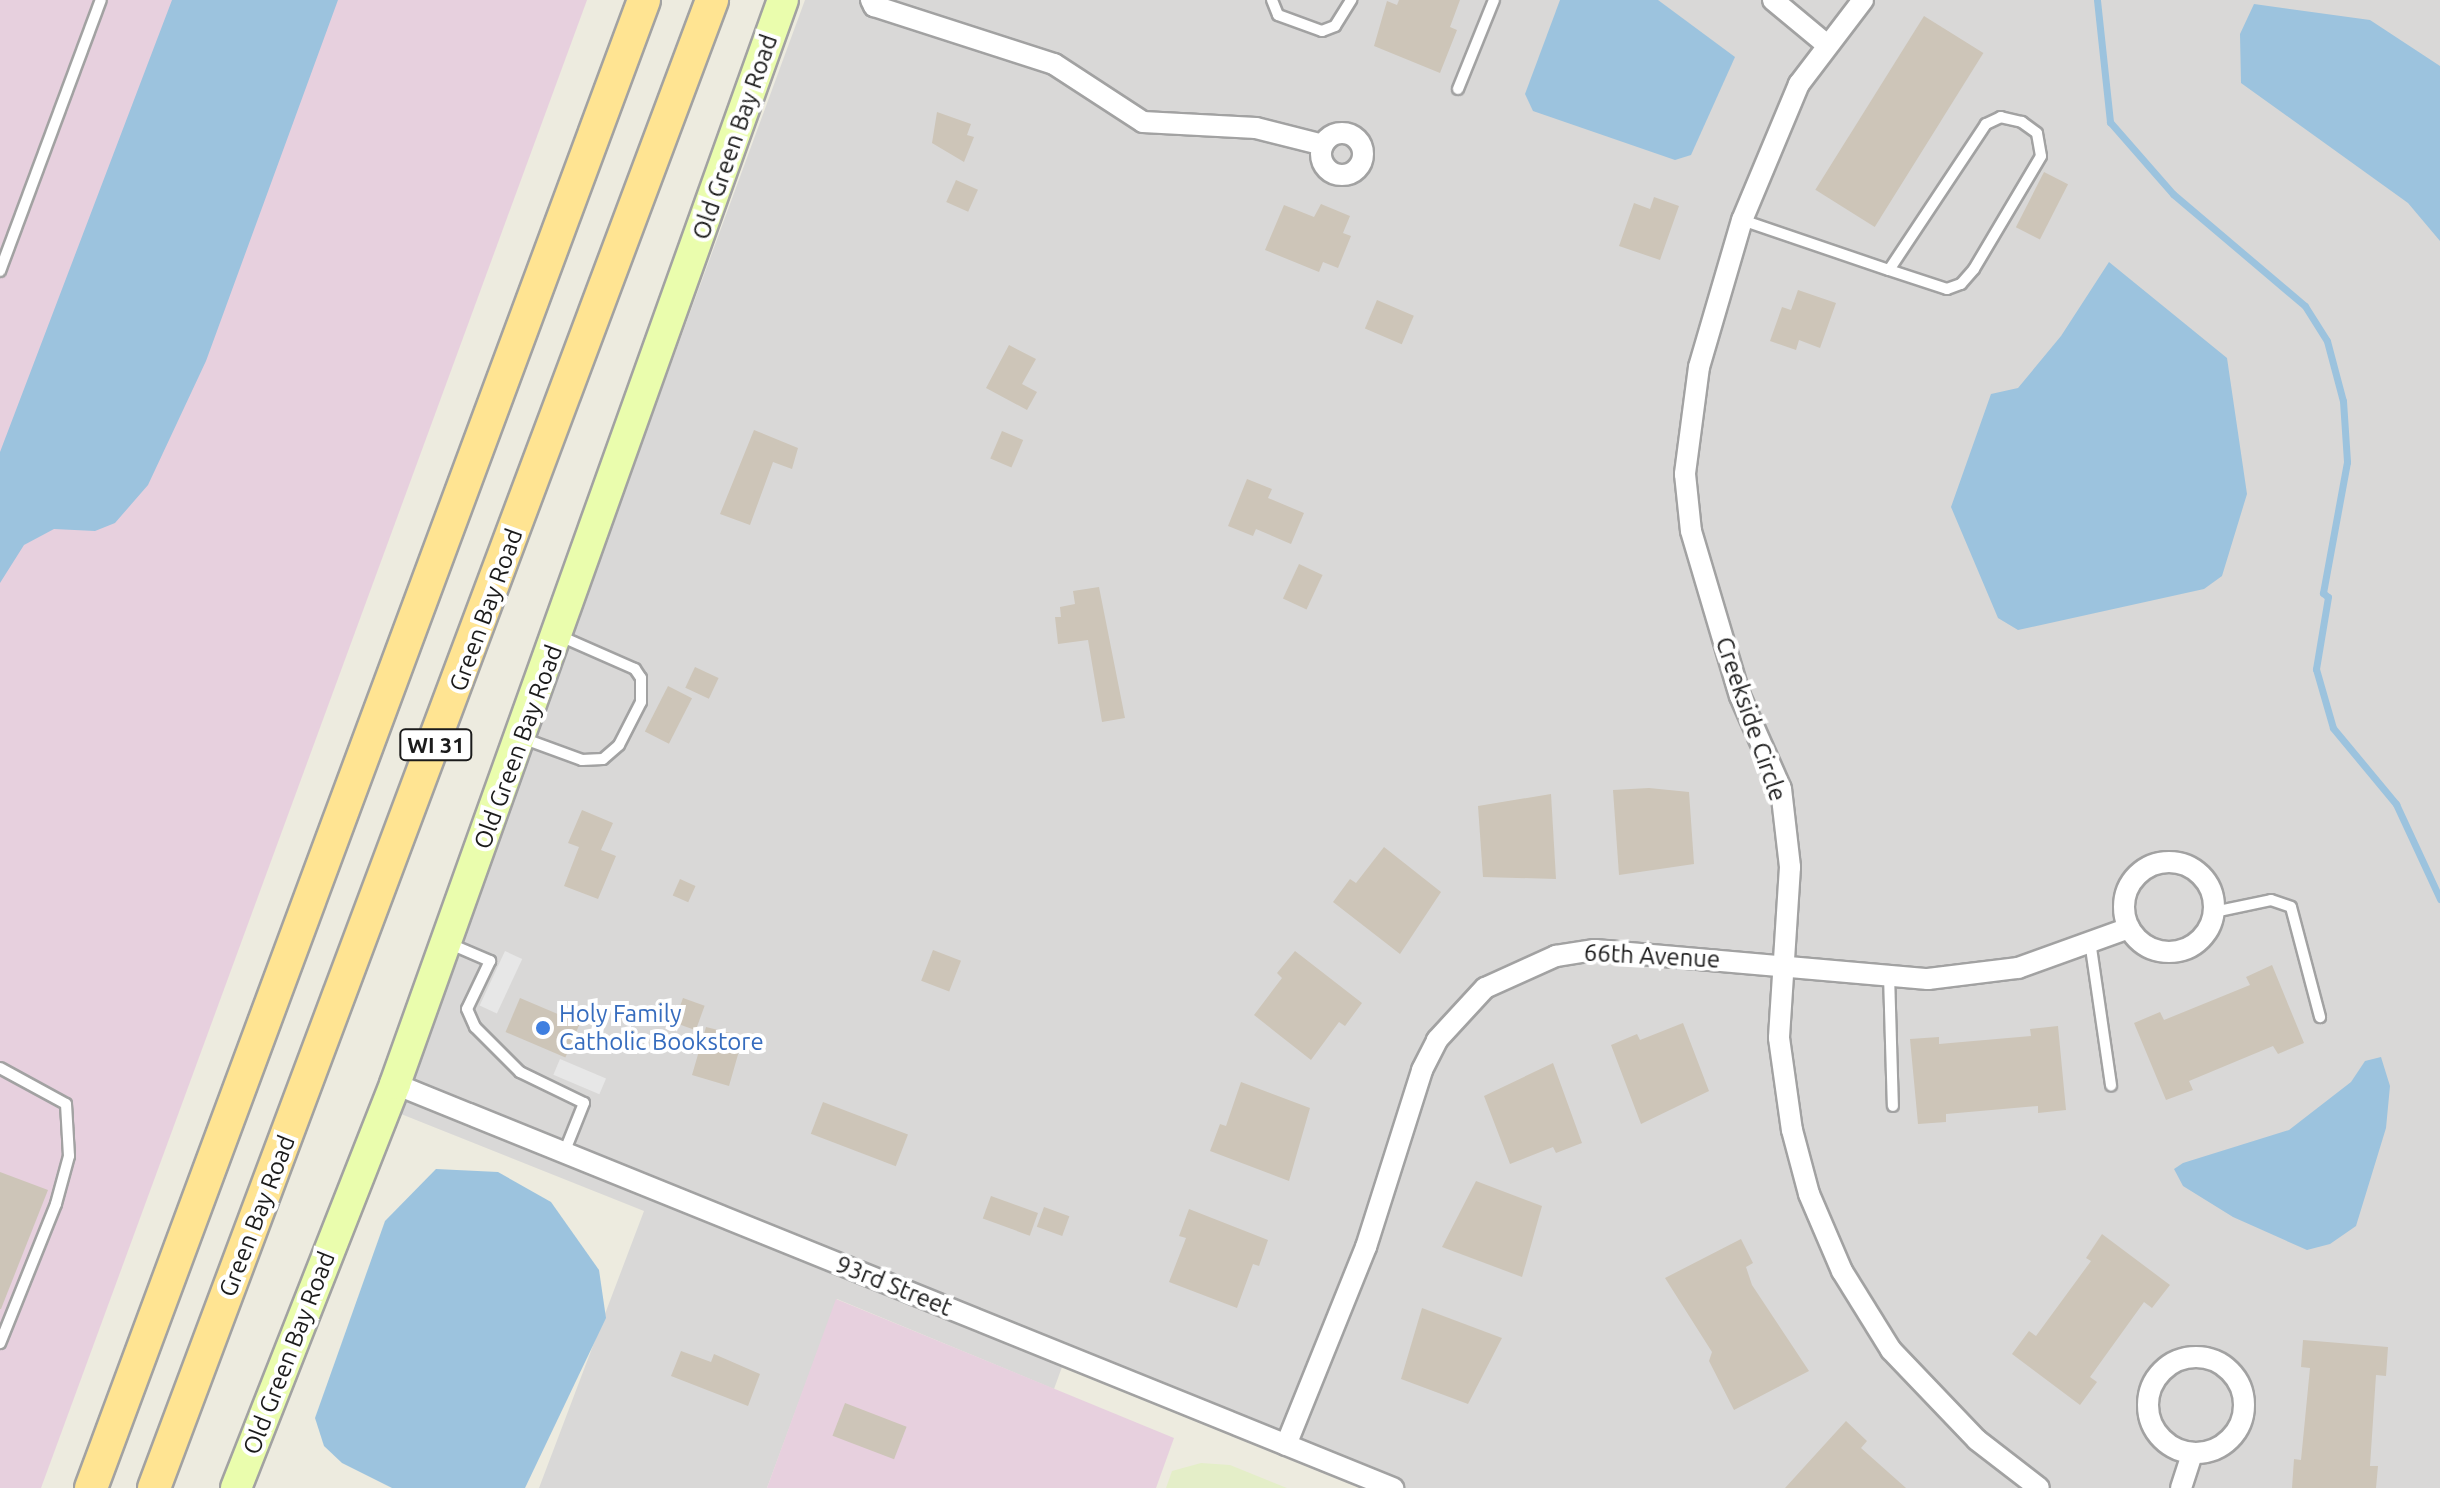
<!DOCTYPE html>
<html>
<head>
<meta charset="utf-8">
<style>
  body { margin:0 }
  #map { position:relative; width:2440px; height:1488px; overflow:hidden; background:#edebdf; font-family:Ubuntu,sans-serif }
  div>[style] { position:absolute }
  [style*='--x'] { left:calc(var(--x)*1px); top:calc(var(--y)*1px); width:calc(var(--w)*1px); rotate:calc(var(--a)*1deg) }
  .residential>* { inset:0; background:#d9d8d7 }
  .industrial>* { inset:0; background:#e7d0de }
  .farmland>* { inset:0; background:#e4eec8 }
  .parking>* { inset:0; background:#e7e7e7; transform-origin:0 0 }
  .water>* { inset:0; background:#9cc3de }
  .stream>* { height:7px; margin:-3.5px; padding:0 3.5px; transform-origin:3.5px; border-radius:3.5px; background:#9cc3de }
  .building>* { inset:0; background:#cdc5b8; transform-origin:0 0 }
  .roads { filter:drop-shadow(2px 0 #a2a2a2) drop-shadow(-2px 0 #a2a2a2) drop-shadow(0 2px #a2a2a2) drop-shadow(0 -2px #a2a2a2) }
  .lane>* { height:10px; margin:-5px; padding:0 5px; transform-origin:5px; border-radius:5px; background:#fff }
  .street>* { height:20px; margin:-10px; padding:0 10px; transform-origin:10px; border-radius:10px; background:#fff }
  .street>.ring { margin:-10px; padding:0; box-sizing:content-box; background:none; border:20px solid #fff; border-radius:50% }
  .secondary>* { height:30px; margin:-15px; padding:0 15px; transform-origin:15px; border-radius:15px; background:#eafdad }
  .primary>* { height:32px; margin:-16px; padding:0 16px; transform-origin:16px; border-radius:16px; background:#ffe492 }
  .dots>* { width:22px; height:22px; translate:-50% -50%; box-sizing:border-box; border:4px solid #fff; border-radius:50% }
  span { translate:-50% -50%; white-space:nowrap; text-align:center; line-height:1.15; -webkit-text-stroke:8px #fff; paint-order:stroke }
  .shield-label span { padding:2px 6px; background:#fff; border:2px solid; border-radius:6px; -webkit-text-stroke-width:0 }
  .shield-label { font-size:22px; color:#1b1b1b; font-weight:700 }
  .street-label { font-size:24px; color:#1b1b1b }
  .shop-label { font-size:24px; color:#366cbe }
  .left { translate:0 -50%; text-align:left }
</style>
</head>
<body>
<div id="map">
  <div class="residential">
    <i style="clip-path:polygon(805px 0,2440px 0,2440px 1488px,1393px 1488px,1066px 1356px,1054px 1389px,837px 1299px,767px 1488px,539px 1488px,644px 1211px,396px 1112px)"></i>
  </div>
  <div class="industrial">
    <i style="clip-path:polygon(0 0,587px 0,41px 1488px,0 1488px)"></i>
    <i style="clip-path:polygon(836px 1299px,1174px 1438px,1156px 1488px,767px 1488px)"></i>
  </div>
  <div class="farmland">
    <i style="clip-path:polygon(1201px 1463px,1230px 1465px,1287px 1488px,1166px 1488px,1172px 1471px)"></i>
  </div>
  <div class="parking">
    <i style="left:505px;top:951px;width:19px;height:60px;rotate:25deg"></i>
    <i style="left:560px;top:1059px;width:50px;height:17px;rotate:23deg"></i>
  </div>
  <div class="water">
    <i style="clip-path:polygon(172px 0,338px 0,206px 361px,148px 485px,115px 523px,95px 531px,54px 529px,24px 545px,0 583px,0 452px)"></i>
    <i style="clip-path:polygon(1560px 0,1658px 0,1735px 57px,1691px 155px,1675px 160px,1533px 111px,1525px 94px)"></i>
    <i style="clip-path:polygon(2254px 4px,2370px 20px,2440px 66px,2440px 241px,2408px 203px,2241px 83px,2240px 34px)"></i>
    <i style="clip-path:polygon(2109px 262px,2227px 358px,2247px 494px,2222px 576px,2204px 589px,2018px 630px,1998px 618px,1951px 507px,1991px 394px,2018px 388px,2061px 336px)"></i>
    <i style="clip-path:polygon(2381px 1057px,2390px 1086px,2386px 1128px,2356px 1226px,2330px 1244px,2307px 1250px,2233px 1217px,2183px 1186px,2174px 1169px,2183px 1163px,2289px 1130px,2351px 1082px,2365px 1061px)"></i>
    <i style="clip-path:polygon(436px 1169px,498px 1172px,551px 1202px,599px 1270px,606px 1318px,525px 1488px,392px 1488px,342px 1463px,324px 1446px,315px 1418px,385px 1221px)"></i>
  </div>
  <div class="stream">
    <i style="--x:2097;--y:0;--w:123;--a:83.9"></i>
    <i style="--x:2110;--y:122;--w:96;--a:48.8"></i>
    <i style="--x:2173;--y:194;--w:173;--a:40.3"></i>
    <i style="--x:2305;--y:306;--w:41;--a:57.8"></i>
    <i style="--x:2327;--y:341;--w:62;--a:75.1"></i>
    <i style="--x:2343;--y:401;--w:61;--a:86.2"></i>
    <i style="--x:2347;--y:462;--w:133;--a:100.4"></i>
    <i style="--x:2323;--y:593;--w:6;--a:39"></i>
    <i style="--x:2328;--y:597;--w:73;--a:99.5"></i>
    <i style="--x:2316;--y:669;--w:61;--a:73.9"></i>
    <i style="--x:2333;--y:728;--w:99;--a:50.3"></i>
    <i style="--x:2396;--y:804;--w:105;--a:65.1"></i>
  </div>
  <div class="building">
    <i style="clip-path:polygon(1399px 0,1460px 0,1450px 27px,1457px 30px,1440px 73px,1374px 46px,1387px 1px,1397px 5px)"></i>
    <i style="left:1924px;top:16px;width:70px;height:205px;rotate:32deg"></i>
    <i style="clip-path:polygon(937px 112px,971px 124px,967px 135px,974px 137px,964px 162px,932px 143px)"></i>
    <i style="left:2044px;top:172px;width:27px;height:62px;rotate:27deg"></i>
    <i style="left:956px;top:180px;width:24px;height:24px;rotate:24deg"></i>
    <i style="clip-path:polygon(1654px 197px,1679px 206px,1660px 260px,1619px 246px,1634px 203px,1650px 209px)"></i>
    <i style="clip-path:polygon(1321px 204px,1350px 216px,1343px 233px,1351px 236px,1338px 268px,1323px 262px,1319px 272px,1265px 250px,1284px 205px,1314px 217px)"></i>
    <i style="clip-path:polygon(1798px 290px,1836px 303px,1820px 348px,1799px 340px,1796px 350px,1770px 341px,1782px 307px,1791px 310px)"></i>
    <i style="left:1377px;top:300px;width:40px;height:31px;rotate:23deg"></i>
    <i style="clip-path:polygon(1009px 345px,1036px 359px,1022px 384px,1037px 392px,1027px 410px,986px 388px)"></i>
    <i style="clip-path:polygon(754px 430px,798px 448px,792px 469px,773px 462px,750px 525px,720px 514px)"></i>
    <i style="left:1002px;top:431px;width:23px;height:30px;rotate:23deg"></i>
    <i style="clip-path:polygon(1247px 479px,1272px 489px,1268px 498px,1304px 513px,1291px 544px,1256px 529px,1253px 536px,1228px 526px)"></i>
    <i style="left:1299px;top:564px;width:26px;height:38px;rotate:25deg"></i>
    <i style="clip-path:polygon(1099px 587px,1125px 718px,1102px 722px,1088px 640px,1058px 644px,1055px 617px,1061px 617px,1060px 607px,1075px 604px,1073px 591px)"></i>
    <i style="left:695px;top:667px;width:26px;height:23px;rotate:25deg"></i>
    <i style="left:668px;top:686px;width:27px;height:51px;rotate:27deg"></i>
    <i style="clip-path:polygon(1649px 788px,1689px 792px,1694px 864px,1619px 875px,1613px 790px)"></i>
    <i style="clip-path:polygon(1551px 794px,1556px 879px,1483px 877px,1478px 806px)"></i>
    <i style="clip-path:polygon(582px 810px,613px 823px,601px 850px,616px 856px,598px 899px,564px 886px,579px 847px,568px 843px)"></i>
    <i style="clip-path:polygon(1384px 847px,1441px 892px,1400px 954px,1333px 902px,1350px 879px,1356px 883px)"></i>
    <i style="left:680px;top:879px;width:17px;height:18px;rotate:24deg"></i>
    <i style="left:933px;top:950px;width:30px;height:33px;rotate:21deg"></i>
    <i style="clip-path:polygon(1295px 951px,1362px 1003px,1345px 1026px,1339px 1022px,1311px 1060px,1254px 1015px,1282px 978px,1277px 973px)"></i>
    <i style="clip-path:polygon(2272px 965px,2304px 1043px,2278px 1054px,2273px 1046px,2189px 1081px,2193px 1090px,2166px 1100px,2134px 1023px,2160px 1012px,2164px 1020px,2250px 985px,2246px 977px)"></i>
    <i style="left:520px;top:998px;width:65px;height:37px;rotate:23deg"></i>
    <i style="left:683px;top:998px;width:23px;height:26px;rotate:20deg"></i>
    <i style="clip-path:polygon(1683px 1023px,1709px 1091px,1641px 1124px,1611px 1045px,1637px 1034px,1640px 1040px)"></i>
    <i style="clip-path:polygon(2058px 1026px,2066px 1110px,2038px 1113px,2038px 1106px,1946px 1114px,1946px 1122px,1918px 1124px,1910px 1039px,1939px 1037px,1939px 1044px,2031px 1036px,2030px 1029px)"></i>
    <i style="clip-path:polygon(706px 1027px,730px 1033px,726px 1047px,739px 1051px,729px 1086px,692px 1075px)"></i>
    <i style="clip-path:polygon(1553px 1063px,1582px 1143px,1556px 1153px,1553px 1147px,1510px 1164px,1484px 1096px)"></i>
    <i style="clip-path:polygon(1241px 1082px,1310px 1108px,1289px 1181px,1210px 1151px,1220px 1124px,1226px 1126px)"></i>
    <i style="left:823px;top:1102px;width:91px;height:34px;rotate:21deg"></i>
    <i style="clip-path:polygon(0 1172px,48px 1190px,1px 1309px,0 1309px)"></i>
    <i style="clip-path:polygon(1476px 1181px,1542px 1206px,1522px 1277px,1442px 1247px)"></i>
    <i style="left:991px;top:1196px;width:50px;height:24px;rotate:20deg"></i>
    <i style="left:1044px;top:1207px;width:27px;height:21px;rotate:20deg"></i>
    <i style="clip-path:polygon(1189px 1209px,1268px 1240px,1259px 1266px,1253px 1264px,1237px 1308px,1169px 1282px,1186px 1238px,1179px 1236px)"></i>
    <i style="clip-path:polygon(2102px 1234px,2170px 1285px,2152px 1308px,2144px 1302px,2090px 1377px,2097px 1382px,2080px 1405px,2012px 1354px,2029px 1331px,2036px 1336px,2091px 1261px,2086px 1258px)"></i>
    <i style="clip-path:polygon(1741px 1239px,1753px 1263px,1746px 1267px,1752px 1285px,1809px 1371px,1734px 1410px,1709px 1361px,1712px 1352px,1665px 1278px)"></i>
    <i style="clip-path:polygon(1422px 1308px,1502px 1338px,1468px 1404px,1401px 1379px)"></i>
    <i style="clip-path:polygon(2303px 1340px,2388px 1347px,2386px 1376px,2376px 1375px,2370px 1466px,2378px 1466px,2376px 1488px,2292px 1488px,2294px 1459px,2301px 1460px,2310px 1368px,2301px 1367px)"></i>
    <i style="clip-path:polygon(681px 1351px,711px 1362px,714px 1354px,760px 1374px,748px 1406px,671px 1376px)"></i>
    <i style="left:845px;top:1403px;width:66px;height:35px;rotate:21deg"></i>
    <i style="clip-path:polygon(1846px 1421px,1867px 1441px,1861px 1448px,1906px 1488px,1785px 1488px)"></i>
  </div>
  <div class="roads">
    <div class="lane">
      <i style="--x:1272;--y:0;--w:16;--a:68"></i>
      <i style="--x:1278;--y:15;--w:47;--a:20"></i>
      <i style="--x:1322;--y:31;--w:14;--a:-21"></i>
      <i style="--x:1335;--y:26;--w:31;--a:-58"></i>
      <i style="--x:1458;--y:89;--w:96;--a:-68"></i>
      <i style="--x:1742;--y:220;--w:155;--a:18.8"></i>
      <i style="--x:1889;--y:270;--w:61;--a:18.1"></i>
      <i style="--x:1947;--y:289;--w:15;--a:-20"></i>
      <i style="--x:1961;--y:284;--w:20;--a:-49"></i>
      <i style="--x:1974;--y:269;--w:131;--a:-59.3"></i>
      <i style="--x:2041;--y:156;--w:23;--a:-100"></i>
      <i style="--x:2037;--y:133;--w:19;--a:-144"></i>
      <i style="--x:2022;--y:122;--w:22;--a:-167"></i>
      <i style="--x:2001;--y:117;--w:17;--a:155"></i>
      <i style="--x:1986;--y:124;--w:175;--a:123.6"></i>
      <i style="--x:0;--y:271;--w:289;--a:-69.6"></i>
      <i style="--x:522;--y:738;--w:64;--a:20.1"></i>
      <i style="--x:582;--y:760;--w:21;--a:-3"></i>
      <i style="--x:603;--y:759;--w:21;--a:-41"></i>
      <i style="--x:619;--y:745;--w:48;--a:-62.9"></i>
      <i style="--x:641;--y:702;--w:24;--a:-90"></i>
      <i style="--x:641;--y:678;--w:11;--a:-124"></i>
      <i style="--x:635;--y:669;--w:82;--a:-156.3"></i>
      <i style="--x:2214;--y:912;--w:58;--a:-11.9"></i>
      <i style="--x:2271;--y:900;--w:21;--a:19"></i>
      <i style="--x:2291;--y:907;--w:114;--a:75.2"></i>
      <i style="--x:2090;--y:941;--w:146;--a:81.7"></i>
      <i style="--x:448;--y:943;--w:46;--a:23.2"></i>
      <i style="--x:490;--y:961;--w:53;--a:115.6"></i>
      <i style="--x:467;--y:1009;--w:20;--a:66"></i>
      <i style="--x:475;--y:1027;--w:64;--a:45"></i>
      <i style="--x:520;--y:1072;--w:71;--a:25.8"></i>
      <i style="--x:584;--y:1103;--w:54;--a:111.8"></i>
      <i style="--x:1889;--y:975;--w:131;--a:88.3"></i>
      <i style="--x:0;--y:1068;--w:75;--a:28.6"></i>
      <i style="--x:66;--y:1104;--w:52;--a:86.7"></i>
      <i style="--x:69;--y:1156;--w:50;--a:105.2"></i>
      <i style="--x:56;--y:1204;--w:150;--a:111.9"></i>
    </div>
    <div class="street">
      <i style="--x:871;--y:0;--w:7;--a:63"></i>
      <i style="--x:874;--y:6;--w:189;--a:17.9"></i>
      <i style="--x:1054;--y:64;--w:106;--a:33.1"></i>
      <i style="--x:1143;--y:122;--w:113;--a:3"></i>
      <i style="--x:1256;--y:128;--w:69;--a:14.2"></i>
      <i style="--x:1773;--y:0;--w:69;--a:39.7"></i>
      <i style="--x:1863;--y:0;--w:106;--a:127.3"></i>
      <i style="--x:1799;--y:84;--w:147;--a:112.7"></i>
      <i style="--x:1742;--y:220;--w:153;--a:106.3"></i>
      <i style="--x:1699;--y:367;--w:108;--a:97.5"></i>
      <i style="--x:1685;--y:474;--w:57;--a:84"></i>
      <i style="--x:1691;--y:531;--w:172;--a:73.5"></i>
      <i style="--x:1740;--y:696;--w:102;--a:66.2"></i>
      <i style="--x:1781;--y:789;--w:79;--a:83.4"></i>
      <i style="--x:1790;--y:867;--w:171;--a:93.7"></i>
      <i style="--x:1779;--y:1038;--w:93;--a:82"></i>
      <i style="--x:1792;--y:1130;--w:66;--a:75.1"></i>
      <i style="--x:1809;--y:1194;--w:84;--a:66.8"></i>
      <i style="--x:1842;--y:1271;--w:93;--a:58.2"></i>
      <i style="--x:1891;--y:1350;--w:124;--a:46.3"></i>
      <i style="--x:1977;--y:1440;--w:78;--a:37.7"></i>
      <i class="ring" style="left:1321px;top:133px;width:22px;height:22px"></i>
      <i class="ring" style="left:2124px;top:862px;width:70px;height:70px"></i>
      <i style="--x:395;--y:1084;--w:1077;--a:22.04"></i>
      <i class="ring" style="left:2148px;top:1357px;width:76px;height:76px"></i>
      <i style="--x:1286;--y:1445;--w:214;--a:-68"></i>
      <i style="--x:1366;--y:1247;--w:186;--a:-72.4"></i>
      <i style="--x:1422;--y:1070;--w:34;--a:-63"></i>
      <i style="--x:1437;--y:1040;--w:71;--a:-47.3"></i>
      <i style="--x:1485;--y:988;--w:78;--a:-24.3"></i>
      <i style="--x:1556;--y:956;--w:39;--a:-9"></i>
      <i style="--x:1595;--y:950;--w:334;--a:5"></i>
      <i style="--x:1928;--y:979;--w:91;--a:-7"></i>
      <i style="--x:2018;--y:968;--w:118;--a:-19.8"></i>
      <i style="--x:2181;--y:1488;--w:36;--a:-72"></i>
    </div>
    <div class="secondary">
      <i style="--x:236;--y:1488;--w:434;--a:-68.5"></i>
      <i style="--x:395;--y:1084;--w:1151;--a:-70.31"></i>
    </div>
    <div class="primary">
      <i style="--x:91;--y:1488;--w:1587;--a:-69.61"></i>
      <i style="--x:154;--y:1488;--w:1589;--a:-69.44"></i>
    </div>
  </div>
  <div class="dots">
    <i style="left:543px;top:1028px;background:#3f7fe0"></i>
  </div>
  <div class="shield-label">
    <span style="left:436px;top:745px">WI 31</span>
  </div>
  <div class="street-label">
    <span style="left:735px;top:137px;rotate:-71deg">Old Green Bay Road</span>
    <span style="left:486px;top:610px;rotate:-70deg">Green Bay Road</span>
    <span style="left:1751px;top:719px;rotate:71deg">Creekside Circle</span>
    <span style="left:518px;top:747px;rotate:-70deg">Old Green Bay Road</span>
    <span style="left:1652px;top:956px;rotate:3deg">66th Avenue</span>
    <span style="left:257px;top:1216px;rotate:-69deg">Green Bay Road</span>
    <span style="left:894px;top:1286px;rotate:22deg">93rd Street</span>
    <span style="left:289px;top:1353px;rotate:-69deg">Old Green Bay Road</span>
  </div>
  <div class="shop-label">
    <span class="left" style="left:559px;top:1028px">Holy Family<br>Catholic Bookstore</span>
  </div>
</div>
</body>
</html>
